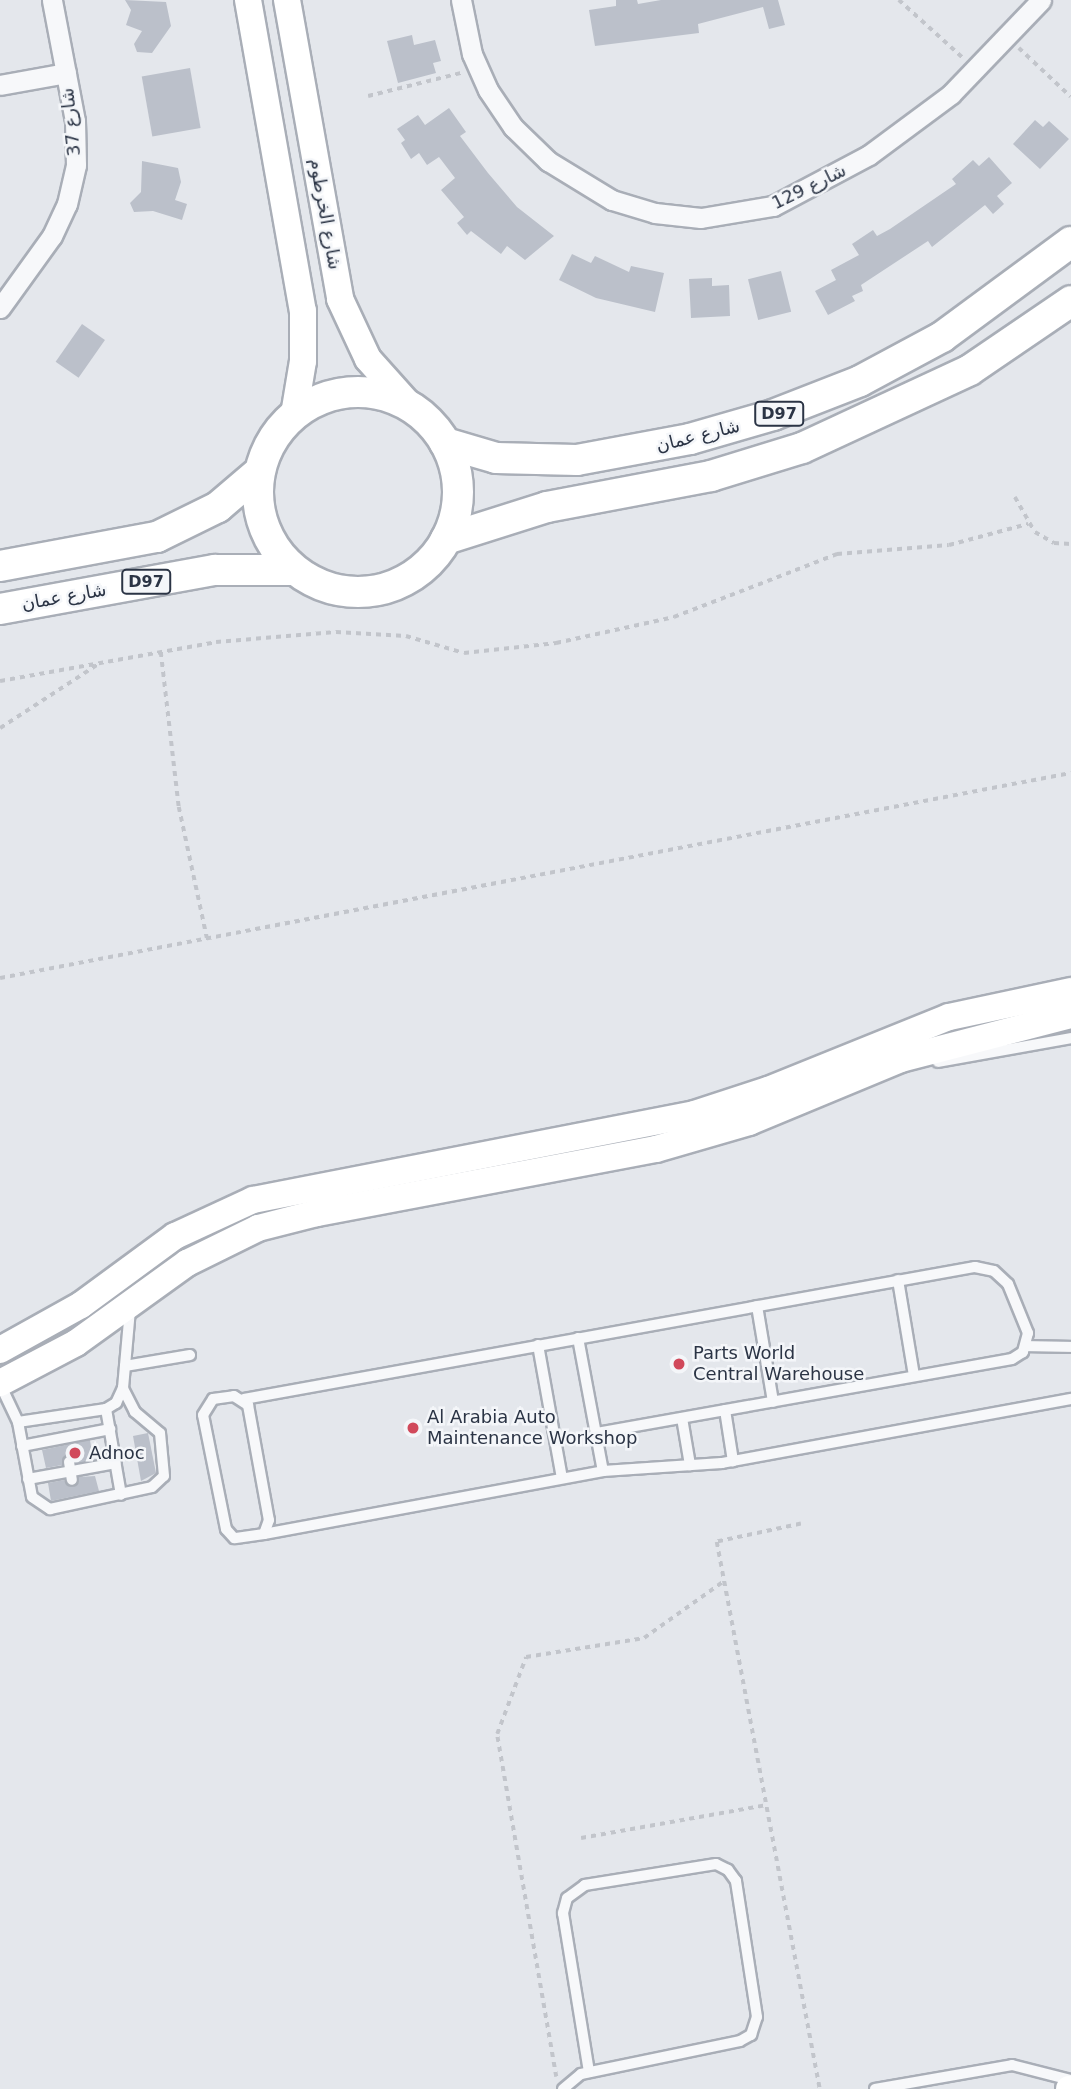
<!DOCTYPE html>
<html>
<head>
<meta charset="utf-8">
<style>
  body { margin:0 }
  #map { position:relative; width:1071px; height:2089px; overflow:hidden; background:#e4e7ec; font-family:"DejaVu Sans",Cairo,sans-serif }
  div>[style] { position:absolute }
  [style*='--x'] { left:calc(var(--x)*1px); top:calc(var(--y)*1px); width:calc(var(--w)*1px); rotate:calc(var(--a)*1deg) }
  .building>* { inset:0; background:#bbc0ca; transform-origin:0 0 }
  .path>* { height:3.5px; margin-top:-1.75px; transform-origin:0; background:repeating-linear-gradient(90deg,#c2c5cb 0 5px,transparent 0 10px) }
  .roads { filter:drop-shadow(2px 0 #a9aeb7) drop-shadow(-2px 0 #a9aeb7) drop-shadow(0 2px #a9aeb7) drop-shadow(0 -2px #a9aeb7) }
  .lane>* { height:10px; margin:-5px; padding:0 5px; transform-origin:5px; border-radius:5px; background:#f7f8fa }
  .street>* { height:19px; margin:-9.5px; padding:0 9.5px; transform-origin:9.5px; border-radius:9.5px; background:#f7f8fa }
  .secondary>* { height:26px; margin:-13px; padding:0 13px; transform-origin:13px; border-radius:13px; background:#fff }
  .primary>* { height:30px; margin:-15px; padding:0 15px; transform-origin:15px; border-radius:15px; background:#fff }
  .primary>.ring { margin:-15px; padding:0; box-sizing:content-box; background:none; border:30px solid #fff; border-radius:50% }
  .dots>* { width:19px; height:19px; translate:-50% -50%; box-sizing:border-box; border:4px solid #f4f6f9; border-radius:50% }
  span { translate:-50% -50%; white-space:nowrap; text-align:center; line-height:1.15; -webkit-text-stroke:5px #f4f6f9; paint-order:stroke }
  .shield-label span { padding:2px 5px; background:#f4f6f9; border:2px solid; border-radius:5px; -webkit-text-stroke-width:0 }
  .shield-label { font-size:16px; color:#2b3445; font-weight:700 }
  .street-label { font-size:18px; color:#2b3445 }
  .poi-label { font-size:18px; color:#2b3445 }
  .left { translate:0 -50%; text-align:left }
</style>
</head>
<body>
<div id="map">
  <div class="building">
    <i style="clip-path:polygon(125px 0,166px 2px,171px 26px,152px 53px,137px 52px,134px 44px,142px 31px,126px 25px,131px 10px)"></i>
    <i style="clip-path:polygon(616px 0,637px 0,638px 4px,661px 0,778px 0,785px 25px,769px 29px,763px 7px,698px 24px,699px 33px,595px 46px,589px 10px,616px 6px)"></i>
    <i style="clip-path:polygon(412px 35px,414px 45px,435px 40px,441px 61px,433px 63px,436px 73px,398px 83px,387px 41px)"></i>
    <i style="left:190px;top:68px;width:61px;height:49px;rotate:80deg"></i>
    <i style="clip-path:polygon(449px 108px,466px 132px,460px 136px,488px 173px,517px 207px,554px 236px,525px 260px,507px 246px,501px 254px,471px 231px,467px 235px,457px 223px,464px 217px,441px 190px,455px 178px,439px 157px,427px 165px,419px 153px,411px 159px,401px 143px,405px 140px,397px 129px,418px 115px,425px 125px)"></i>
    <i style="clip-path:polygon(1035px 120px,1043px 127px,1049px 121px,1069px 139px,1040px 169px,1013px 144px)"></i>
    <i style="clip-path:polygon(989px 157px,1012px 183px,997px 196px,1004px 204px,993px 214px,985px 205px,932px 247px,928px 241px,861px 285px,863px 291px,852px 296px,855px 301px,828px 315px,815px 291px,836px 280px,831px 270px,859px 255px,852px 244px,873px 230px,877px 236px,890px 229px,956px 184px,952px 179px,973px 160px,979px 166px)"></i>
    <i style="clip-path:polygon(142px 161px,178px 168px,181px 182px,175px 200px,187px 204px,182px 220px,153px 211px,134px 212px,130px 203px,141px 192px)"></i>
    <i style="clip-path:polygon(572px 254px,591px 263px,595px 256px,629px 272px,631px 266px,664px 273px,655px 312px,596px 298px,559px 280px)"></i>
    <i style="left:781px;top:271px;width:42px;height:34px;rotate:76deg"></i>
    <i style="clip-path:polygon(712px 278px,712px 286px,729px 285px,730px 316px,691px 318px,689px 279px)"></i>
    <i style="left:82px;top:324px;width:28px;height:46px;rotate:35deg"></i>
    <i style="clip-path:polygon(148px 1433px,156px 1473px,141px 1481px,133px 1436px)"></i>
    <i style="clip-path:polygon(90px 1440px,93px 1460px,77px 1463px,67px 1455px,62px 1465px,46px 1468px,42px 1450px)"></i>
    <i style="clip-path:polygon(95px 1476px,99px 1491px,51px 1501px,48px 1483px,64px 1480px,73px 1487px,79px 1477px)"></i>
  </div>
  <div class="path">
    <i style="--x:899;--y:0;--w:85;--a:42.1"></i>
    <i style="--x:1019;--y:48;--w:71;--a:43.3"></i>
    <i style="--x:368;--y:96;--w:96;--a:-13.9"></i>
    <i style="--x:1015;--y:497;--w:40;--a:60.3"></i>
    <i style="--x:1035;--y:532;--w:22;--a:30"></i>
    <i style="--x:1054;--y:543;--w:17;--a:3"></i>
    <i style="--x:161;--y:652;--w:156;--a:83.4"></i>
    <i style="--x:179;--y:807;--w:134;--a:77.9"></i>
    <i style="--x:0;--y:681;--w:219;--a:-10.2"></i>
    <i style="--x:216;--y:642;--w:120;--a:-4.8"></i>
    <i style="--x:336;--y:632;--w:70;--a:3.3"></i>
    <i style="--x:406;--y:636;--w:60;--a:16.3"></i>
    <i style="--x:464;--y:653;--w:93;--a:-6.2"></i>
    <i style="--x:556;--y:643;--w:121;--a:-12.4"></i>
    <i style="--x:674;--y:617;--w:175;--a:-21.1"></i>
    <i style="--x:837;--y:554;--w:112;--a:-4.6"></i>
    <i style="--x:949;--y:545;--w:82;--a:-14.9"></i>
    <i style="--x:0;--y:728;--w:117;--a:-33.1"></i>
    <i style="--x:0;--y:978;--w:1090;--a:-10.84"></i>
    <i style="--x:801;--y:1524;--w:86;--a:167.9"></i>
    <i style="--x:717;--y:1542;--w:557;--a:79.34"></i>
    <i style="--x:581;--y:1838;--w:189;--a:-10.1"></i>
    <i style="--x:556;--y:2077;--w:348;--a:-99.8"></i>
    <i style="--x:497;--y:1734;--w:82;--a:-69.4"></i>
    <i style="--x:526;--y:1657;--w:120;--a:-9.1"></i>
    <i style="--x:644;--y:1638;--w:98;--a:-35.5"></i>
  </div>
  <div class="roads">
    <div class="lane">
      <i style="--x:938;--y:1062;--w:135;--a:-10.2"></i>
      <i style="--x:898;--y:1280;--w:97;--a:80.5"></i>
      <i style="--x:757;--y:1306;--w:97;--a:80.5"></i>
      <i style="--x:578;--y:1338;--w:135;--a:79.4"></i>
      <i style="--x:538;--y:1345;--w:135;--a:79.8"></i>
      <i style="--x:1027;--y:1346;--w:44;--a:1.3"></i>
      <i style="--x:125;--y:1366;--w:66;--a:-9.6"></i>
      <i style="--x:0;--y:1384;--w:42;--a:64.7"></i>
      <i style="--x:18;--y:1422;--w:76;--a:79.4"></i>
      <i style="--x:32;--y:1497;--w:22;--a:34"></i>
      <i style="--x:50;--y:1509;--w:104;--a:-12.2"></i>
      <i style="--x:152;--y:1487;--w:16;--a:-43"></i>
      <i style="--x:164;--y:1476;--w:43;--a:-95.3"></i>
      <i style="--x:160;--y:1433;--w:33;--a:-140"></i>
      <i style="--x:135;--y:1412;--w:27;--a:-117"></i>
      <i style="--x:234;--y:1396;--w:17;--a:33"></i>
      <i style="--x:248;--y:1405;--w:117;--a:79.7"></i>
      <i style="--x:269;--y:1520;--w:15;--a:110"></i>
      <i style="--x:264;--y:1534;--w:30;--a:172"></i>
      <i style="--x:234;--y:1538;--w:12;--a:-132"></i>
      <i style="--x:226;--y:1529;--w:116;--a:-101.4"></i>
      <i style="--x:203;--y:1415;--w:19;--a:-58"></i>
      <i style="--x:213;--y:1399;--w:21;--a:-8"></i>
      <i style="--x:244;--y:1399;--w:743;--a:-10.24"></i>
      <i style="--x:975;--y:1267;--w:19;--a:12"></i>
      <i style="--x:994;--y:1271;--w:19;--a:43"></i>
      <i style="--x:1008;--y:1284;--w:53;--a:67.8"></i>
      <i style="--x:1028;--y:1333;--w:20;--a:105"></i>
      <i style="--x:1023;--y:1352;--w:13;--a:148"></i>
      <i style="--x:1012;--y:1359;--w:423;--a:169.9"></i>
      <i style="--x:106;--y:1409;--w:87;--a:80.1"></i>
      <i style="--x:725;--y:1410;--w:52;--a:81.1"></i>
      <i style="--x:682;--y:1418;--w:48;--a:80.3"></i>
      <i style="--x:18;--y:1422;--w:89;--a:-8.4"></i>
      <i style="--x:106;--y:1409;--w:12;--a:-31"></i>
      <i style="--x:116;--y:1403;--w:17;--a:-65"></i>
      <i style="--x:123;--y:1388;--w:78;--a:-84.9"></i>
      <i style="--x:22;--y:1446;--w:90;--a:-10.9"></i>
      <i style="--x:69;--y:1462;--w:18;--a:81"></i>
      <i style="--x:28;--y:1479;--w:89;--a:-10.3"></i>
      <i style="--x:264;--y:1534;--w:345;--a:-10.5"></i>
      <i style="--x:603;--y:1471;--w:119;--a:-3.8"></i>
      <i style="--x:722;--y:1463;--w:355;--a:-10.4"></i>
      <i style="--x:563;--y:2089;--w:23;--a:-40"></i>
      <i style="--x:581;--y:2074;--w:162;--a:-11.7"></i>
      <i style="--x:740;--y:2041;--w:13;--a:-29"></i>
      <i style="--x:751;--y:2035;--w:19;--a:-72"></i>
      <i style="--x:757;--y:2017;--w:138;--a:-98.8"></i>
      <i style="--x:736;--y:1881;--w:14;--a:-126"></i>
      <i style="--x:728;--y:1870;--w:13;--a:-153"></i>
      <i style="--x:716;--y:1864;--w:133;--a:170.9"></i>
      <i style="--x:585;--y:1885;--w:22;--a:144"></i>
      <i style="--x:567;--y:1898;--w:16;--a:105"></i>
      <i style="--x:563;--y:1913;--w:161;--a:80.7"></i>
      <i style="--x:875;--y:2089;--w:139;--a:-9.9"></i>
      <i style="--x:1012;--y:2065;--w:61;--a:14.3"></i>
    </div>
    <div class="street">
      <i style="--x:461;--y:0;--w:55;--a:78.5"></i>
      <i style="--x:472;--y:54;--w:39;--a:66"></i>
      <i style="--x:488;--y:90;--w:45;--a:56"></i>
      <i style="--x:513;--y:127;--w:49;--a:44.2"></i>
      <i style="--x:548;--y:161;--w:75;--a:31.4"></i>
      <i style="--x:612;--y:200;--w:45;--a:16.8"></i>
      <i style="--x:655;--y:213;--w:46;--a:6.2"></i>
      <i style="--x:701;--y:218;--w:73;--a:-9.5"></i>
      <i style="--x:773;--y:206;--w:109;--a:-28"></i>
      <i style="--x:869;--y:155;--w:102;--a:-36.6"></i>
      <i style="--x:951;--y:94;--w:130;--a:-46.2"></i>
      <i style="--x:0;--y:85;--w:67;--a:-10.3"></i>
      <i style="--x:0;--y:308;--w:89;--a:-54.2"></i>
      <i style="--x:52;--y:236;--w:35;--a:-65"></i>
      <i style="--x:67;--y:204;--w:40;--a:-77"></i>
      <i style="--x:76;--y:165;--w:44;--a:-91.3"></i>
      <i style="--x:75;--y:121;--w:123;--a:-100.8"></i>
    </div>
    <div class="secondary">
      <i style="--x:248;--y:0;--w:316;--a:80"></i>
      <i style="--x:303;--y:311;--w:50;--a:90"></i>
      <i style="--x:303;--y:361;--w:55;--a:99.5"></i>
      <i style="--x:287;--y:0;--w:304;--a:79.9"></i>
      <i style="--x:340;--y:299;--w:66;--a:65"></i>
      <i style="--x:368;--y:359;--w:64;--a:48.1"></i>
      <i style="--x:0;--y:1350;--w:93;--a:-29.1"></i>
      <i style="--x:81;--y:1305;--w:117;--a:-36.3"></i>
      <i style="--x:175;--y:1236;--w:86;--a:-24.8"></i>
      <i style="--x:253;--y:1200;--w:449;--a:-11"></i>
      <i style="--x:694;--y:1114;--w:78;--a:-18"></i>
      <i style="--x:768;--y:1090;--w:195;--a:-22"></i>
      <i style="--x:949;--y:1017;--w:125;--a:-12"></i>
      <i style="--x:0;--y:1383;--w:86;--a:-27.8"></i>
      <i style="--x:76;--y:1343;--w:137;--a:-35.8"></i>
      <i style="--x:187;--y:1263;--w:79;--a:-26.2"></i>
      <i style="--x:258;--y:1228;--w:61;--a:-14.3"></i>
      <i style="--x:317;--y:1213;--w:345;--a:-10.7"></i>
      <i style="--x:656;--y:1149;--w:97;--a:-16.2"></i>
      <i style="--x:749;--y:1122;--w:165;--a:-22.5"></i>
      <i style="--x:901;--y:1059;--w:176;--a:-14.5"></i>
      <i style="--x:1069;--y:2089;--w:2;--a:0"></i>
    </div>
    <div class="primary">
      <i class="ring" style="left:258px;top:392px;width:170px;height:170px"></i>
      <i style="--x:445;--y:443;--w:53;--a:16.4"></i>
      <i style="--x:496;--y:458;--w:81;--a:1.4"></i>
      <i style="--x:577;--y:460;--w:115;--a:-10.5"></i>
      <i style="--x:690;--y:439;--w:86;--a:-16.1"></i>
      <i style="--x:773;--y:415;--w:93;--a:-21.3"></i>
      <i style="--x:860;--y:381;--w:93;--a:-28.2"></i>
      <i style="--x:942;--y:337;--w:160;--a:-36.4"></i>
      <i style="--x:446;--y:539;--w:106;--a:-17.6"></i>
      <i style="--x:547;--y:507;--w:167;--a:-10.7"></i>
      <i style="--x:711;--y:476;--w:95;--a:-17.1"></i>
      <i style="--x:802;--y:448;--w:185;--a:-24.9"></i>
      <i style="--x:970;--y:370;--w:122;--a:-34.3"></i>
      <i style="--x:0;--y:566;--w:160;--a:-10.5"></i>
      <i style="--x:157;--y:537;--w:68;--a:-26.2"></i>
      <i style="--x:218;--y:507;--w:54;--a:-40.5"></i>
      <i style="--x:0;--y:609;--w:219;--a:-10.3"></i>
      <i style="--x:215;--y:570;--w:79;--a:0"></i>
    </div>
  </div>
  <div class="dots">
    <i style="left:679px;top:1364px;background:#d1495b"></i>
    <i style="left:413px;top:1428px;background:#d1495b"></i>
    <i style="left:75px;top:1453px;background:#d1495b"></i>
  </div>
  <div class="shield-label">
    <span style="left:779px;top:414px">D97</span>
    <span style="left:146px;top:582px">D97</span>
  </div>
  <div class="street-label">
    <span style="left:71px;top:122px;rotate:-96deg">شارع 37</span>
    <span style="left:809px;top:187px;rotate:-26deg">شارع 129</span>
    <span style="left:325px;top:214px;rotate:80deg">شارع الخرطوم</span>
    <span style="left:698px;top:436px;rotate:-14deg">شارع عمان</span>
    <span style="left:64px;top:597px;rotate:-10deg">شارع عمان</span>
  </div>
  <div class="poi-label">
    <span class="left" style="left:693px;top:1364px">Parts World<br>Central Warehouse</span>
    <span class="left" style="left:427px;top:1428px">Al Arabia Auto<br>Maintenance Workshop</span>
    <span class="left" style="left:89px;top:1453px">Adnoc</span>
  </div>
</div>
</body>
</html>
